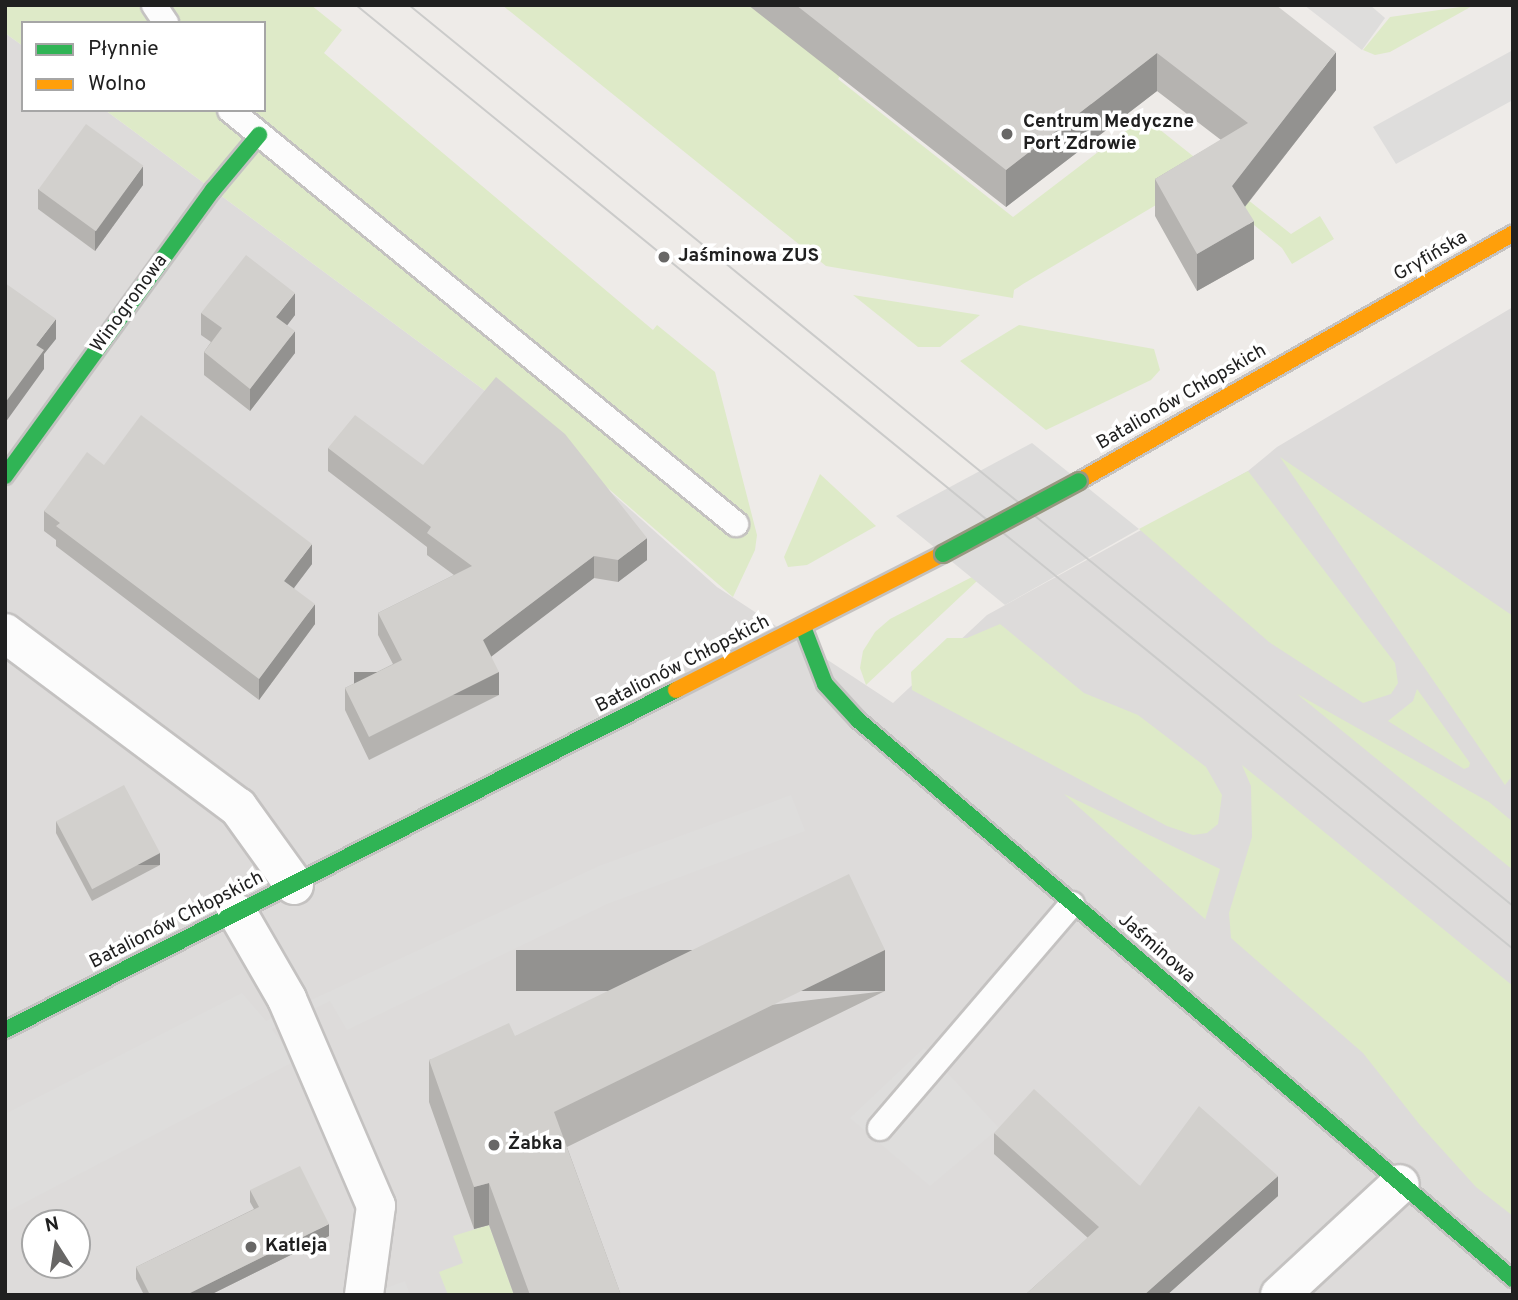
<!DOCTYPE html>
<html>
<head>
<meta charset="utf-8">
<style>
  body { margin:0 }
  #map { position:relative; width:1518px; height:1300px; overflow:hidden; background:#eeebe8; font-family:Overpass,sans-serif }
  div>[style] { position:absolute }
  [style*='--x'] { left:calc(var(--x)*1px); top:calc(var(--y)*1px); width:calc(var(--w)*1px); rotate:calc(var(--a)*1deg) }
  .residential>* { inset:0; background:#dddbda }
  .grass>* { inset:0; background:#deeac8 }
  .parking>* { inset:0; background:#dedddc }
  .pier>* { inset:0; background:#dddcdb }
  .roads { filter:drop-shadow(2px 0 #c4c2c1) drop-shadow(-2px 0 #c4c2c1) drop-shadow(0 2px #c4c2c1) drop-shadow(0 -2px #c4c2c1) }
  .lane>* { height:24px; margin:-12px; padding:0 12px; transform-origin:12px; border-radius:12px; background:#fcfcfc }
  .street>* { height:38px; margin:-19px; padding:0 19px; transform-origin:19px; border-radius:19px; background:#fcfcfc }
  .fast>* { height:16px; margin:-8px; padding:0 8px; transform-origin:8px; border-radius:8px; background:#30b455 }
  .slow>* { height:16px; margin:-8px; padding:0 8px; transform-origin:8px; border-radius:8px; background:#ff9f0a }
  .tram>* { height:2px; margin:-1px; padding:0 1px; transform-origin:1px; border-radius:1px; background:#cbcbca }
  .bridges { filter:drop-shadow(2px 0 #989780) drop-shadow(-2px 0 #989780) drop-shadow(0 2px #989780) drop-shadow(0 -2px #989780) }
  .fast-bridge>* { height:16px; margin:-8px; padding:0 8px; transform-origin:8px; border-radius:8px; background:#30b455 }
  .wall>* { inset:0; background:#b5b3b0 }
  .shaded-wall>* { inset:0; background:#939290; transform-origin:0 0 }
  .building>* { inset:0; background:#d2d0cd; transform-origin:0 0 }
  .dots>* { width:19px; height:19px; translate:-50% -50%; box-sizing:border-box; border:4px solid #fff; border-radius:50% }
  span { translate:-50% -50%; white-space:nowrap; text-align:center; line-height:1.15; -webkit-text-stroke:7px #fff; paint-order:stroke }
  .poi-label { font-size:19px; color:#202020; font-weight:700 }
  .left { translate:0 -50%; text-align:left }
  .street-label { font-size:19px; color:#202020 }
  .frame { position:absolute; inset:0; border:7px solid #202020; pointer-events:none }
  .legend { position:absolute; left:21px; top:21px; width:245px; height:91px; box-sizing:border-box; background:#fff; border:2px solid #a6a6a6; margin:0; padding:9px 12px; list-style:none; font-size:21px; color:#202020 }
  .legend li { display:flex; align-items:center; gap:14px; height:35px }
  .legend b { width:35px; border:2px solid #a6a6a6 }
  .north { position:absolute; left:21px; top:1209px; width:70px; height:70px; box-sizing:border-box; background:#fff; border:2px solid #a6a6a6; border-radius:50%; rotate:348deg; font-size:19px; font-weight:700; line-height:28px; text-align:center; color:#202020 }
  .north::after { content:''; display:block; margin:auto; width:24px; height:32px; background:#686766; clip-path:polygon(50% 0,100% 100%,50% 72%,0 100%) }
</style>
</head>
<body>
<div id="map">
  <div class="residential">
    <i style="clip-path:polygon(evenodd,5px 33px,23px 46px,23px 110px,105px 110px,557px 444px,717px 587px,893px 703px,987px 615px,1248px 471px,1277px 447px,1513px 307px,1513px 1295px,5px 1295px,5px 33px,35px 1223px,77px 1223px,77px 1265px,35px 1265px,35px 1223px)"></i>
  </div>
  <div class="grass">
    <i style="clip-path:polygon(5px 5px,311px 5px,342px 30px,324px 53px,653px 330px,657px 325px,715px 372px,757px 535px,755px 550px,733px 597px,557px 444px,105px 110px,264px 110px,264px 23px,23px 23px,23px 46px,5px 33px)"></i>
    <i style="clip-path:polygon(502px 5px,896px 5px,838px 79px,1013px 217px,1144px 117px,1291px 234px,1320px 216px,1334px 239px,1292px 264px,1282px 248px,1248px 220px,1188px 186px,1023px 284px,1014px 290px,1013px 298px,826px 266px)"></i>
    <i style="clip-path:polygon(1474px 5px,1390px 52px,1375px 55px,1363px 50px,1390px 17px)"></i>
    <i style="clip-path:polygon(853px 295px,980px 315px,940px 347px,918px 347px)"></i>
    <i style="clip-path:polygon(1019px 325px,1154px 349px,1160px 370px,1151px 380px,1046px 430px,960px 361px)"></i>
    <i style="clip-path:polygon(1280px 457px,1513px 616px,1513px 775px,1505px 785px)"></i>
    <i style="clip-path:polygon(1248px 471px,1395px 663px,1398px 683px,1391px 694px,1363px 703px,1269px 642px,1139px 529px)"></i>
    <i style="clip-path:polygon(820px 474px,876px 526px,807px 565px,788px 567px,784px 557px)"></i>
    <i style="clip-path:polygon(972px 577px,977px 581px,866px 685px,860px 668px,863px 651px,875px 632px,890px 619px)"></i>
    <i style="clip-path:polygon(1000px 624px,1084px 693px,1138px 715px,1206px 767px,1222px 795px,1218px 824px,1207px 833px,1193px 835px,1167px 826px,912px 690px,911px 672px,947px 638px,967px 638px)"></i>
    <i style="clip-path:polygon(1417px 689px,1470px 763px,1469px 767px,1464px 769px,1388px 721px,1413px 701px)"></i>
    <i style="clip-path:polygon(1297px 694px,1489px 802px,1513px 822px,1513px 870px)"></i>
    <i style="clip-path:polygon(1242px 765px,1513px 986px,1513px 1216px,1476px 1187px,1420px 1125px,1363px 1053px,1231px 938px,1229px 913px,1252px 837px,1251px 786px)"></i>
    <i style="clip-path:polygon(1064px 794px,1220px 869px,1205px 920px,1205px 919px)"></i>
    <i style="clip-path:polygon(489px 1225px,514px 1295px,448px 1295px,439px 1272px,463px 1263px,453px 1236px)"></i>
  </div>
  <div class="parking">
    <i style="clip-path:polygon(1304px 5px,1370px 5px,1385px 18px,1362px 50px)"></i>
    <i style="clip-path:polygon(1513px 50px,1513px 100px,1396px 164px,1373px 127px)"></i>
    <i style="clip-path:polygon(791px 795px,805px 831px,607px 904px,347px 1030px,330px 1001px,272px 1029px,295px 1061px,5px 1213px,5px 1114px,242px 993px,266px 1021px,599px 866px)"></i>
    <i style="clip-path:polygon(924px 1048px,999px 1128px,930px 1186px,850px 1118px)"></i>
    <i style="clip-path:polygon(405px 1281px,410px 1295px,368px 1295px)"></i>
  </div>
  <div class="pier">
    <i style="clip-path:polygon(1032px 443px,1139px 529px,1005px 605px,896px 516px)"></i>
  </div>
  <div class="roads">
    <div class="lane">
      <i style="--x:154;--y:5;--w:22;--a:56"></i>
      <i style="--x:230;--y:110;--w:654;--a:39.29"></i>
      <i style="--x:880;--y:1128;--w:295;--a:-49.4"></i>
    </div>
    <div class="street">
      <i style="--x:5;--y:633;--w:291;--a:36.8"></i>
      <i style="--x:238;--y:807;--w:96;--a:54.3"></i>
      <i style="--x:238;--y:914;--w:98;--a:60"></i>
      <i style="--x:287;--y:999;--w:225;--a:66.7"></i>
      <i style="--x:376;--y:1206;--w:90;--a:97.7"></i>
      <i style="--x:1280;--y:1295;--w:163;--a:-42.8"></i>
    </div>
    <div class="fast">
      <i style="--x:5;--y:476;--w:354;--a:-54"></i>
      <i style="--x:213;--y:190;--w:72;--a:-50.1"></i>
      <i style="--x:803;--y:627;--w:61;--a:68.9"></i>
      <i style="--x:825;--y:684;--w:49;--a:47.5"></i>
      <i style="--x:858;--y:720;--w:861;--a:40.48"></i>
      <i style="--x:5;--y:1030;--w:752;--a:-26.87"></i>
    </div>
    <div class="slow">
      <i style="--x:1079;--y:481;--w:500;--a:-29.7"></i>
      <i style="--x:676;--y:690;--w:300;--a:-27"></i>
    </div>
  </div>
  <div class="tram">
    <i style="--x:356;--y:5;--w:1493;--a:39.21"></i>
    <i style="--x:409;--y:5;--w:1425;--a:39.22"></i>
  </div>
  <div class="bridges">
    <div class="fast-bridge">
      <i style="--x:943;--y:554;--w:154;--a:-28.2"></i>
    </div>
  </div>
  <div class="wall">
    <i style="clip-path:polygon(748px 5px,1276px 5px,1336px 90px,1245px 207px,1254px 259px,1197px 291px,1155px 216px,1155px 179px,1221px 140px,1157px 91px,1006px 207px)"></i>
    <i style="clip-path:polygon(143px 185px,95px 251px,38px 209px,38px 189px)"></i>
    <i style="clip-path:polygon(201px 313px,295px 315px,287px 325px,295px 353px,250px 411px,204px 375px,204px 352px,211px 342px,201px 335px)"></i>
    <i style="clip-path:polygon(328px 448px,423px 465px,647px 560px,618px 582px,594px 578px,491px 656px,499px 695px,369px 760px,345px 710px,345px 688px,393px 664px,378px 635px,378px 613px,454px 575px,427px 555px,427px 547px,328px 471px)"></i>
    <i style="clip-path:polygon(104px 465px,312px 564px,294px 588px,315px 624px,259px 700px,56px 546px,56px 540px,44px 531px,44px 511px)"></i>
    <i style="clip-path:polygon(56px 821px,160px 865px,92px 901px,56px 833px)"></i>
    <i style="clip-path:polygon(885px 991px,567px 1147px,621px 1295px,514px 1295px,489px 1225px,474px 1229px,429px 1102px,429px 1060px,515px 1036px)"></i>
    <i style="clip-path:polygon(994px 1133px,1140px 1186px,1278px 1196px,1167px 1295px,1025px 1295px,1088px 1238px,994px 1154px)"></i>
    <i style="clip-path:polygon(250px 1190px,329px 1236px,210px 1295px,144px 1295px,136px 1279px,136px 1267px,254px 1209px,250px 1202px)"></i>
  </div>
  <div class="shaded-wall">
    <i style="clip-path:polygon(1336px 52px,1336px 90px,1232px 223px,1232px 186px)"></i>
    <i style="clip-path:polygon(1157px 53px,1157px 91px,1006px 207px,1006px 170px)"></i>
    <i style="clip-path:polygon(143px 166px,143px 185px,95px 251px,95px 231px)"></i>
    <i style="clip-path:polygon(1254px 221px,1254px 259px,1197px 291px,1197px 254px)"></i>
    <i style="clip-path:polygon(295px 293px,295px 315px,276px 340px,276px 317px)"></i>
    <i style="clip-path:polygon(56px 319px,56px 339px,44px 354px,44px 369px,5px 423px,5px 403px,36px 345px)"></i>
    <i style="clip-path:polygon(295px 331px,295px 353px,250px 411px,250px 389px)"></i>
    <i style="clip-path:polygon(647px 538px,647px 560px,618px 582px,618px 560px)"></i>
    <i style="clip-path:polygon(312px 544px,312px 564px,284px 601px,284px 581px)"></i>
    <i style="clip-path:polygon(594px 556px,594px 578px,483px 663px,483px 640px)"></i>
    <i style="clip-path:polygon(315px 604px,315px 624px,259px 700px,259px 679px)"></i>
    <i style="left:499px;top:672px;width:23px;height:145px;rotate:90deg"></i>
    <i style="left:160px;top:853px;width:12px;height:77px;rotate:90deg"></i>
    <i style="left:885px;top:950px;width:41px;height:369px;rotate:90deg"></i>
    <i style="clip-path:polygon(1278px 1176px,1278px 1196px,1167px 1295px,1144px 1295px)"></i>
    <i style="clip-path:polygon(489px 1183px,489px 1225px,474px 1229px,474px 1187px)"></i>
    <i style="clip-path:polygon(329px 1224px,329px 1236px,210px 1295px,186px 1295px)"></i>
  </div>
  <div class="building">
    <i style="clip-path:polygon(796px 5px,1276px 5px,1336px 52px,1232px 186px,1254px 221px,1197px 254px,1155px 179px,1248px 123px,1157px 53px,1006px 170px)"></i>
    <i style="left:86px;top:124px;width:71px;height:81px;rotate:36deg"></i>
    <i style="clip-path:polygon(246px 255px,295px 293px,276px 317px,295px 331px,250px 389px,204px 352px,222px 328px,201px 313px)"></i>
    <i style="clip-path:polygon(5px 283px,56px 319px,36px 345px,44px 350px,5px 403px)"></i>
    <i style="clip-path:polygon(496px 377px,565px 434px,647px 538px,618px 560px,594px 556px,483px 640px,499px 672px,369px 737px,345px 688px,402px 660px,378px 613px,472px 566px,427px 533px,431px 527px,328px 448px,355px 415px,423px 465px)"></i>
    <i style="clip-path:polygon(141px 415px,312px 544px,284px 581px,315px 604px,259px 679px,56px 526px,60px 523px,44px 511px,87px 452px,104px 465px)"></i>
    <i style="left:124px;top:785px;width:77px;height:77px;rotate:62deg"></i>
    <i style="clip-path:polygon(849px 874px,885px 950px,554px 1112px,621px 1295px,530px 1295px,489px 1183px,474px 1187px,429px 1060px,509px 1023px,515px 1036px)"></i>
    <i style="clip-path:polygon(1034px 1089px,1140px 1186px,1199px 1106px,1278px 1176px,1144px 1295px,1025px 1295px,1099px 1227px,994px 1133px)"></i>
    <i style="clip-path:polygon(300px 1166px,329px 1224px,186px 1295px,150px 1295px,136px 1267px,259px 1207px,250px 1190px)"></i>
  </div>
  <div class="dots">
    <i style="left:1007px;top:134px;background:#686766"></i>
    <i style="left:664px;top:257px;background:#686766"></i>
    <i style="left:494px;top:1145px;background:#686766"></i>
    <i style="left:251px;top:1247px;background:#686766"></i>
  </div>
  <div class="poi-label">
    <span class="left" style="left:1023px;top:134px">Centrum Medyczne<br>Port Zdrowie</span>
    <span class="left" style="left:678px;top:257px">Jaśminowa ZUS</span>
    <span class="left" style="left:508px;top:1145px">Żabka</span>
    <span class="left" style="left:265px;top:1247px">Katleja</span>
  </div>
  <div class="street-label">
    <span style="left:1431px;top:257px;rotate:-30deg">Gryfińska</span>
    <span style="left:130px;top:304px;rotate:-54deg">Winogronowa</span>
    <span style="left:1182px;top:398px;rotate:-30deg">Batalionów Chłopskich</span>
    <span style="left:683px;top:665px;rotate:-27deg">Batalionów Chłopskich</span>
    <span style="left:177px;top:921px;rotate:-27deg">Batalionów Chłopskich</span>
    <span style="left:1156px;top:949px;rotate:41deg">Jaśminowa</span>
  </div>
  <div class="frame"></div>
  <ul class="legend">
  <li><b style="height:9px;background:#30b455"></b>Płynnie</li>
  <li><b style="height:9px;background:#ff9f0a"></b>Wolno</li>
  </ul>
  <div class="north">N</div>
</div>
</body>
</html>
